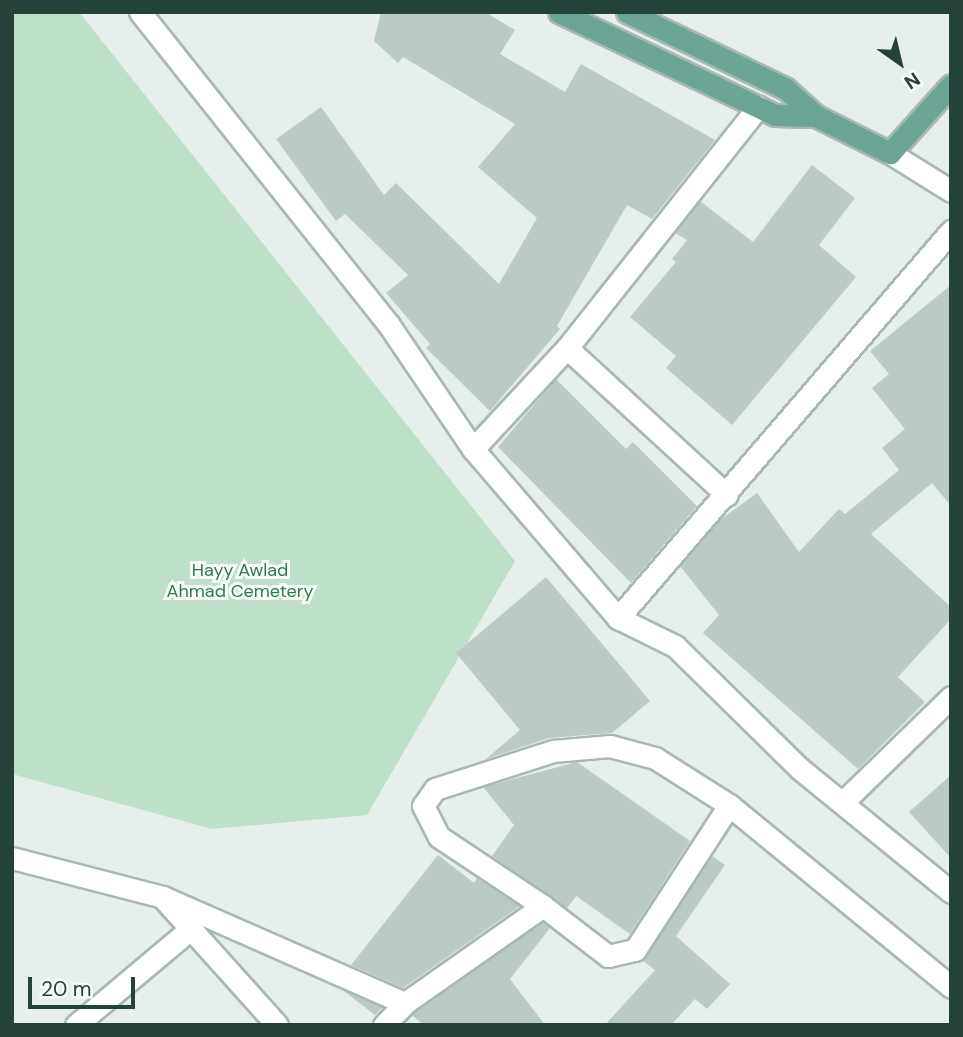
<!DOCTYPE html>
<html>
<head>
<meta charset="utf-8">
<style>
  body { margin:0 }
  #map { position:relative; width:963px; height:1037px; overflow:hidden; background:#e6efeb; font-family:"DM Sans",sans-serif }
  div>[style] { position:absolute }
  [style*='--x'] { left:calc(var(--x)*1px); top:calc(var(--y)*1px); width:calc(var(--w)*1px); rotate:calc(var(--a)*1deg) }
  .green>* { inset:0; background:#bfe0c8 }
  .building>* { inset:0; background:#bbcac4 }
  .roads { filter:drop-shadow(2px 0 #a8b8b2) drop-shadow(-2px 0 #a8b8b2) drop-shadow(0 2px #a8b8b2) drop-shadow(0 -2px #a8b8b2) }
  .street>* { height:21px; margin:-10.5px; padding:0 10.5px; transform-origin:10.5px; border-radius:10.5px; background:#fff }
  .secondary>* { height:21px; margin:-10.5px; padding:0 10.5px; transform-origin:10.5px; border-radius:10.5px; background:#fff }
  .primary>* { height:21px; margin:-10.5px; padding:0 10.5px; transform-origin:10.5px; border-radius:10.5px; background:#6aa596 }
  span { translate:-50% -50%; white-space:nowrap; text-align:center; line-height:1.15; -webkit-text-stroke:6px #f7fbf9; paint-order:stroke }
  .park-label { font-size:18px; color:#2d7a4b }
  .frame { position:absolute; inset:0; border:14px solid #24423a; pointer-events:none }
  .north { position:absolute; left:865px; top:28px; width:70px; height:70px; -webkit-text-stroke:5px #f7fbf9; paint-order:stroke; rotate:146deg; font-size:19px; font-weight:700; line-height:28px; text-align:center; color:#24423a }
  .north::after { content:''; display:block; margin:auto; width:24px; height:32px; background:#24423a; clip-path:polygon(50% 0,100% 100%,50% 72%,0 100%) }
  .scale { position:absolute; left:28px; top:977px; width:107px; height:32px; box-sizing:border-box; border:4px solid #24423a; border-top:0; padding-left:9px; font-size:21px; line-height:24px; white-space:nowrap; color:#24423a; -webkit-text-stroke:5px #f7fbf9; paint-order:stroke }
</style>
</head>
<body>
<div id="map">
  <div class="green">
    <i style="clip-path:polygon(12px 12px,79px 12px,515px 561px,367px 815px,212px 829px,12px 774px)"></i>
  </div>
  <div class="building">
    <i style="clip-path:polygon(381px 12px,485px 12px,515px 30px,500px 54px,565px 92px,581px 64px,715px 140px,652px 219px,627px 205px,557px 326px,560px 329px,490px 411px,426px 348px,430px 344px,386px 293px,408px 275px,345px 214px,336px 221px,276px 139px,321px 107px,384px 195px,396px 183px,499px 284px,537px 218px,478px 167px,515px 124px,403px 57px,398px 63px,374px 41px)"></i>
    <i style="clip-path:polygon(812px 165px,855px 198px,819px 245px,856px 277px,732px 425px,666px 368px,676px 356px,630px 317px,676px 262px,672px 259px,687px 240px,675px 233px,700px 201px,753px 242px)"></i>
    <i style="clip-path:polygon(951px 285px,951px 506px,932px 483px,871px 534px,951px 607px,951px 619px,898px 677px,925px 702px,858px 769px,703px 633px,719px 615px,680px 566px,720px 520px,757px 493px,799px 552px,839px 509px,845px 514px,899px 470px,882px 448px,905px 429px,872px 388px,889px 374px,870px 351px)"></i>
    <i style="clip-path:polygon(556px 379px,626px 449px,633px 442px,697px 506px,631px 583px,498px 447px)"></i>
    <i style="clip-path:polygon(546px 577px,650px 701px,612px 733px,549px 738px,486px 759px,520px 730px,456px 653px)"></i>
    <i style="clip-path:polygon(577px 762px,690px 841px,630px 934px,576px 896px,567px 908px,492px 856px,514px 825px,483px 787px)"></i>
    <i style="clip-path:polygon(951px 775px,951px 858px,909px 812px)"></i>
    <i style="clip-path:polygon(438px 855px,474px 883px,477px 878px,520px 906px,403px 988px,351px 965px)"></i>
    <i style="clip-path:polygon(712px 856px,725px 865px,676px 936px,730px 984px,707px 1009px,695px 999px,671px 1025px,605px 1025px,655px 970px,642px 960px)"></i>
    <i style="clip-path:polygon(543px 922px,550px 928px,510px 979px,545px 1025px,424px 1025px,412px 1015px)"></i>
    <i style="clip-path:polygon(341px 989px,383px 1007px,375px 1015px)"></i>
  </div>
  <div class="roads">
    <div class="street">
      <i style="--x:140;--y:12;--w:400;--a:51.5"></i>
      <i style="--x:389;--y:325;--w:150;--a:55.9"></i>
      <i style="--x:473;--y:449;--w:223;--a:49.4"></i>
      <i style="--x:618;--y:618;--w:64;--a:26.2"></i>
      <i style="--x:675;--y:646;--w:174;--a:44.5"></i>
      <i style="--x:799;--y:768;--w:196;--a:39.2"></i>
      <i style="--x:567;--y:348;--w:217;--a:42.6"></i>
      <i style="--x:473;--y:449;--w:138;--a:-47.1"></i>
      <i style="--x:567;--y:348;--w:308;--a:-51.6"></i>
      <i style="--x:618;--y:618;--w:511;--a:-49.29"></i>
      <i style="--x:843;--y:802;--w:151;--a:-44.2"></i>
      <i style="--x:12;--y:858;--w:156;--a:14.5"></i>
      <i style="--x:163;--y:897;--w:264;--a:23.7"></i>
      <i style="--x:405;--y:1003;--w:169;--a:-35.1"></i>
      <i style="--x:543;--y:906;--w:82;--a:37.6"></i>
      <i style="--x:608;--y:956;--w:28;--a:-13"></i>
      <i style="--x:635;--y:950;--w:173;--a:-57"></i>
      <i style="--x:729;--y:805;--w:287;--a:39.3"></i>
      <i style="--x:164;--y:899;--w:169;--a:48.1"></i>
      <i style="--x:543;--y:906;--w:125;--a:-146.4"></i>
      <i style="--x:439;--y:837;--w:35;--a:-117"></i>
      <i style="--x:423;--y:806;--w:21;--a:-55"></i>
      <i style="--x:435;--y:789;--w:124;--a:-17.9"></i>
      <i style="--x:553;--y:751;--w:57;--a:-5"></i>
      <i style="--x:610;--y:746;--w:47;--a:14.9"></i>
      <i style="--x:655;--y:758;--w:88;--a:32.4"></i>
      <i style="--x:76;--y:1025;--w:146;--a:-40"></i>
      <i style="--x:384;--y:1025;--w:30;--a:-46"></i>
    </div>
    <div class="secondary">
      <i style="--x:890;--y:153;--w:72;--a:31.9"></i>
    </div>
    <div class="primary">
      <i style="--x:559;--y:12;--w:239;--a:25.5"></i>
      <i style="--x:775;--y:115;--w:41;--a:1.4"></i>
      <i style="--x:627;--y:12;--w:177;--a:25.8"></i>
      <i style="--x:786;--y:89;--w:40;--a:42"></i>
      <i style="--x:816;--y:116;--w:83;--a:26.6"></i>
      <i style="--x:890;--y:153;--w:91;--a:-48.1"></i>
    </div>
  </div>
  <div class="park-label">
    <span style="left:240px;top:581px">Hayy Awlad<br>Ahmad Cemetery</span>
  </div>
  <div class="frame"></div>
  <div class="north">N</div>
  <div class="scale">20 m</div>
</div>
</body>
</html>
